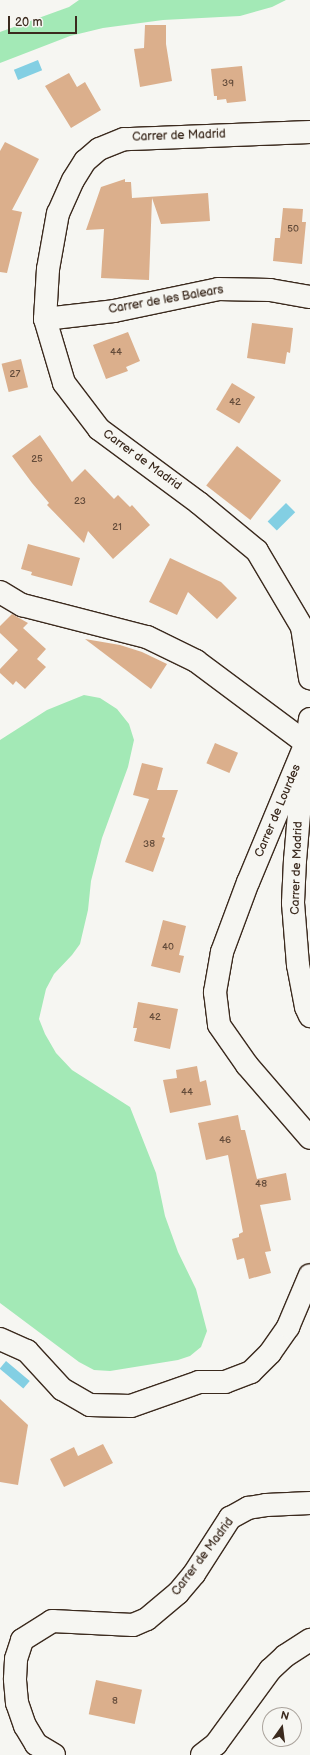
<!DOCTYPE html>
<html>
<head>
<meta charset="utf-8">
<style>
  body { margin:0 }
  #map { position:relative; width:310px; height:1755px; overflow:hidden; background:#f6f6f2; font-family:"Balsamiq Sans",sans-serif }
  div>[style] { position:absolute }
  [style*='--x'] { left:calc(var(--x)*1px); top:calc(var(--y)*1px); width:calc(var(--w)*1px); rotate:calc(var(--a)*1deg) }
  .green>* { inset:0; background:#a3e9b6 }
  .water>* { inset:0; background:#83cfe3; transform-origin:0 0 }
  .building>* { inset:0; background:#dbaf8c; transform-origin:0 0 }
  .roads { filter:drop-shadow(1px 0 #3b2a1e) drop-shadow(-1px 0 #3b2a1e) drop-shadow(0 1px #3b2a1e) drop-shadow(0 -1px #3b2a1e) }
  .minor>* { height:22px; margin:-11px; padding:0 11px; transform-origin:11px; border-radius:11px; background:#f6f6f2 }
  span { translate:-50% -50%; white-space:nowrap; text-align:center; line-height:1.15; -webkit-text-stroke:3.5px #f6f6f2; paint-order:stroke }
  .number-label { font-size:10px; color:#634b3a }
  .number-label span { -webkit-text-stroke-width:0 }
  .street-label { font-size:12px; color:#3b2a1e }
  .north { position:absolute; left:262px; top:1707px; width:40px; height:40px; box-sizing:border-box; background:#f6f6f2; border:1px solid #aba49d; border-radius:50%; rotate:14deg; font-size:11px; font-weight:700; line-height:16px; text-align:center; color:#3b2a1e }
  .north::after { content:''; display:block; margin:auto; width:14px; height:18px; background:#3b2a1e; clip-path:polygon(50% 0,100% 100%,50% 72%,0 100%) }
  .scale { position:absolute; left:8px; top:16px; width:69px; height:18px; box-sizing:border-box; border:2px solid #3b2a1e; border-top:0; padding-left:5px; font-size:12px; line-height:14px; white-space:nowrap; color:#3b2a1e; -webkit-text-stroke:3px #f6f6f2; paint-order:stroke }
</style>
</head>
<body>
<div id="map">
  <div class="green">
    <i style="clip-path:polygon(79px 0,286px 0,272px 7px,240px 16px,163px 20px,103px 28px,70px 36px,0 63px,0 32px,69px 7px)"></i>
    <i style="clip-path:polygon(84px 695px,100px 698px,117px 709px,129px 724px,134px 740px,128px 767px,102px 838px,91px 881px,88px 910px,80px 944px,72px 955px,54px 974px,46px 989px,39px 1019px,45px 1034px,56px 1053px,72px 1070px,130px 1107px,156px 1173px,165px 1216px,178px 1252px,196px 1289px,207px 1331px,201px 1347px,190px 1356px,178px 1360px,110px 1371px,94px 1370px,79px 1362px,0 1303px,0 740px,47px 710px)"></i>
  </div>
  <div class="water">
    <i style="left:38px;top:60px;width:11px;height:26px;rotate:68deg"></i>
    <i style="left:286px;top:503px;width:13px;height:26px;rotate:45deg"></i>
    <i style="left:6px;top:1361px;width:31px;height:10px;rotate:40deg"></i>
  </div>
  <div class="building">
    <i style="clip-path:polygon(145px 25px,166px 25px,166px 44px,172px 81px,140px 87px,134px 49px,144px 48px)"></i>
    <i style="clip-path:polygon(242px 66px,246px 101px,227px 103px,226px 99px,217px 100px,217px 96px,214px 96px,211px 69px)"></i>
    <i style="clip-path:polygon(69px 73px,77px 87px,85px 82px,101px 110px,71px 128px,45px 86px)"></i>
    <i style="clip-path:polygon(5px 142px,39px 159px,12px 210px,22px 212px,7px 273px,0 272px,0 151px)"></i>
    <i style="clip-path:polygon(125px 179px,125px 182px,131px 182px,132px 198px,208px 193px,210px 221px,161px 224px,152px 198px,149px 280px,101px 278px,104px 229px,86px 230px,101px 187px)"></i>
    <i style="clip-path:polygon(283px 208px,303px 209px,302px 222px,306px 222px,302px 264px,273px 261px,275px 238px,280px 238px)"></i>
    <i style="clip-path:polygon(252px 323px,293px 328px,290px 353px,287px 352px,285px 364px,247px 358px)"></i>
    <i style="clip-path:polygon(128px 332px,140px 361px,126px 367px,128px 371px,106px 379px,93px 345px)"></i>
    <i style="left:21px;top:359px;width:29px;height:20px;rotate:76deg"></i>
    <i style="left:232px;top:383px;width:27px;height:31px;rotate:31deg"></i>
    <i style="clip-path:polygon(40px 435px,72px 482px,85px 469px,114px 499px,118px 495px,130px 507px,132px 505px,150px 525px,113px 559px,88px 531px,84px 543px,47px 505px,49px 503px,32px 483px,12px 456px)"></i>
    <i style="left:237px;top:446px;width:56px;height:50px;rotate:38deg"></i>
    <i style="clip-path:polygon(28px 544px,80px 558px,72px 586px,31px 575px,32px 572px,21px 569px)"></i>
    <i style="clip-path:polygon(170px 558px,221px 582px,237px 598px,217px 619px,188px 592px,177px 615px,149px 602px)"></i>
    <i style="clip-path:polygon(12px 614px,28px 623px,23px 628px,46px 649px,37px 659px,46px 667px,25px 689px,16px 681px,13px 685px,0 673px,0 669px,18px 650px,0 633px,0 626px)"></i>
    <i style="clip-path:polygon(85px 639px,120px 645px,142px 652px,167px 664px,151px 689px)"></i>
    <i style="left:215px;top:743px;width:25px;height:22px;rotate:23deg"></i>
    <i style="clip-path:polygon(142px 763px,163px 768px,157px 790px,178px 790px,162px 837px,165px 838px,153px 872px,125px 862px,149px 799px,133px 795px)"></i>
    <i style="clip-path:polygon(163px 920px,186px 926px,179px 955px,184px 956px,180px 973px,151px 966px)"></i>
    <i style="clip-path:polygon(138px 1002px,178px 1009px,170px 1049px,134px 1041px,137px 1028px,133px 1028px)"></i>
    <i style="clip-path:polygon(197px 1066px,200px 1082px,206px 1080px,211px 1105px,170px 1113px,163px 1080px,177px 1078px,176px 1070px)"></i>
    <i style="clip-path:polygon(238px 1115px,241px 1130px,245px 1130px,257px 1179px,286px 1173px,291px 1200px,260px 1205px,271px 1251px,265px 1252px,271px 1273px,249px 1279px,244px 1258px,237px 1260px,232px 1239px,239px 1237px,239px 1234px,243px 1232px,228px 1155px,206px 1160px,198px 1123px)"></i>
    <i style="clip-path:polygon(0 1399px,28px 1425px,18px 1485px,0 1482px)"></i>
    <i style="clip-path:polygon(103px 1444px,113px 1463px,64px 1487px,50px 1459px,74px 1447px,78px 1456px)"></i>
    <i style="left:96px;top:1680px;width:47px;height:35px;rotate:12deg"></i>
  </div>
  <div class="roads">
    <div class="minor">
      <i style="--x:310;--y:132;--w:186;--a:177.8"></i>
      <i style="--x:124;--y:139;--w:27;--a:158"></i>
      <i style="--x:99;--y:149;--w:18;--a:139"></i>
      <i style="--x:85;--y:161;--w:22;--a:122"></i>
      <i style="--x:73;--y:180;--w:36;--a:114"></i>
      <i style="--x:58;--y:213;--w:57;--a:100.1"></i>
      <i style="--x:48;--y:269;--w:50;--a:93.4"></i>
      <i style="--x:45;--y:319;--w:67;--a:73.5"></i>
      <i style="--x:64;--y:383;--w:58;--a:52.7"></i>
      <i style="--x:99;--y:429;--w:124;--a:36.5"></i>
      <i style="--x:199;--y:503;--w:75;--a:39.6"></i>
      <i style="--x:257;--y:551;--w:88;--a:59.4"></i>
      <i style="--x:302;--y:627;--w:52;--a:81.1"></i>
      <i style="--x:45;--y:319;--w:69;--a:-6.6"></i>
      <i style="--x:114;--y:311;--w:106;--a:-11.9"></i>
      <i style="--x:218;--y:289;--w:52;--a:1.1"></i>
      <i style="--x:270;--y:290;--w:41;--a:9.9"></i>
      <i style="--x:0;--y:592;--w:26;--a:31"></i>
      <i style="--x:22;--y:605;--w:129;--a:14.4"></i>
      <i style="--x:147;--y:637;--w:55;--a:26.1"></i>
      <i style="--x:196;--y:661;--w:137;--a:36.7"></i>
      <i style="--x:310;--y:719;--w:61;--a:97.6"></i>
      <i style="--x:302;--y:779;--w:81;--a:94.9"></i>
      <i style="--x:295;--y:860;--w:43;--a:92.7"></i>
      <i style="--x:293;--y:903;--w:62;--a:85.4"></i>
      <i style="--x:298;--y:965;--w:43;--a:79.2"></i>
      <i style="--x:306;--y:1007;--w:10;--a:66"></i>
      <i style="--x:306;--y:743;--w:151;--a:112.6"></i>
      <i style="--x:248;--y:882;--w:75;--a:110.4"></i>
      <i style="--x:222;--y:952;--w:41;--a:99.9"></i>
      <i style="--x:215;--y:992;--w:33;--a:83"></i>
      <i style="--x:219;--y:1025;--w:49;--a:55"></i>
      <i style="--x:247;--y:1065;--w:96;--a:49.2"></i>
      <i style="--x:0;--y:1339;--w:30;--a:24"></i>
      <i style="--x:27;--y:1351;--w:52;--a:47.4"></i>
      <i style="--x:62;--y:1389;--w:32;--a:30"></i>
      <i style="--x:90;--y:1405;--w:41;--a:1.4"></i>
      <i style="--x:131;--y:1406;--w:72;--a:-19.4"></i>
      <i style="--x:199;--y:1382;--w:26;--a:0"></i>
      <i style="--x:225;--y:1382;--w:28;--a:-21"></i>
      <i style="--x:251;--y:1372;--w:27;--a:-45"></i>
      <i style="--x:270;--y:1353;--w:32;--a:-55"></i>
      <i style="--x:288;--y:1327;--w:56;--a:-67.1"></i>
      <i style="--x:54;--y:1755;--w:21;--a:-149"></i>
      <i style="--x:36;--y:1744;--w:21;--a:-121"></i>
      <i style="--x:25;--y:1726;--w:24;--a:-109"></i>
      <i style="--x:17;--y:1703;--w:24;--a:-95"></i>
      <i style="--x:15;--y:1679;--w:20;--a:-87"></i>
      <i style="--x:16;--y:1659;--w:20;--a:-72"></i>
      <i style="--x:22;--y:1640;--w:36;--a:-32"></i>
      <i style="--x:52;--y:1621;--w:81;--a:2.8"></i>
      <i style="--x:133;--y:1625;--w:15;--a:-23"></i>
      <i style="--x:147;--y:1619;--w:40;--a:-40"></i>
      <i style="--x:178;--y:1593;--w:25;--a:-50"></i>
      <i style="--x:194;--y:1574;--w:67;--a:-57.3"></i>
      <i style="--x:230;--y:1518;--w:21;--a:-29"></i>
      <i style="--x:248;--y:1508;--w:18;--a:-9"></i>
      <i style="--x:266;--y:1505;--w:44;--a:-2.6"></i>
      <i style="--x:202;--y:1755;--w:18;--a:-38"></i>
      <i style="--x:216;--y:1744;--w:92;--a:-53.9"></i>
      <i style="--x:270;--y:1670;--w:21;--a:-43"></i>
      <i style="--x:285;--y:1656;--w:30;--a:-33"></i>
    </div>
  </div>
  <div class="number-label">
    <span style="left:228px;top:84px">39</span>
    <span style="left:293px;top:230px">50</span>
    <span style="left:116px;top:353px">44</span>
    <span style="left:15px;top:375px">27</span>
    <span style="left:235px;top:403px">42</span>
    <span style="left:37px;top:460px">25</span>
    <span style="left:80px;top:502px">23</span>
    <span style="left:117px;top:528px">21</span>
    <span style="left:149px;top:845px">38</span>
    <span style="left:168px;top:948px">40</span>
    <span style="left:155px;top:1018px">42</span>
    <span style="left:187px;top:1093px">44</span>
    <span style="left:225px;top:1141px">46</span>
    <span style="left:261px;top:1185px">48</span>
    <span style="left:115px;top:1702px">8</span>
  </div>
  <div class="street-label">
    <span style="left:179px;top:136px;rotate:-2deg">Carrer de Madrid</span>
    <span style="left:166px;top:300px;rotate:-10deg">Carrer de les Balears</span>
    <span style="left:142px;top:460px;rotate:36deg">Carrer de Madrid</span>
    <span style="left:278px;top:811px;rotate:-67deg">Carrer de Lourdes</span>
    <span style="left:297px;top:868px;rotate:-88deg">Carrer de Madrid</span>
    <span style="left:203px;top:1557px;rotate:-53deg">Carrer de Madrid</span>
  </div>
  <div class="north">N</div>
  <div class="scale">20 m</div>
</div>
</body>
</html>
